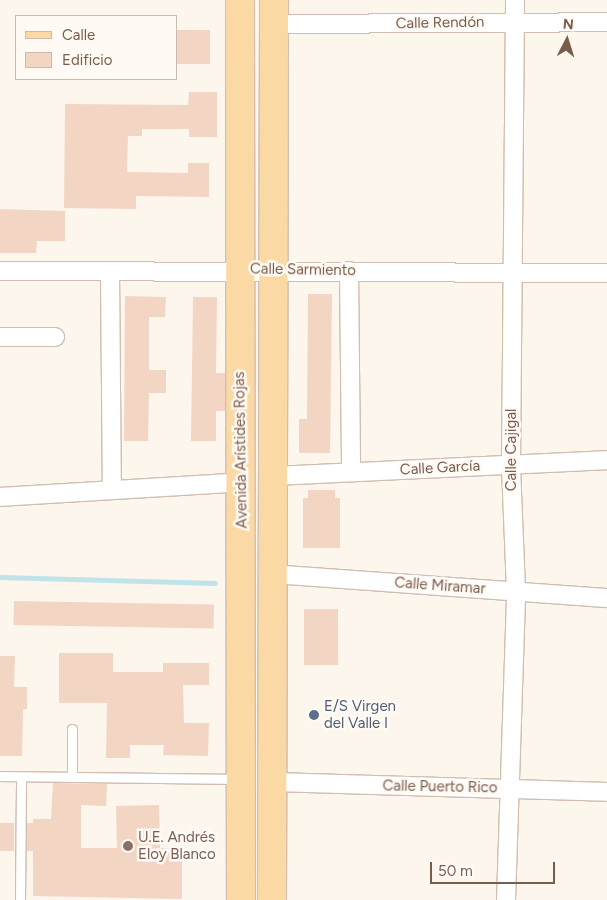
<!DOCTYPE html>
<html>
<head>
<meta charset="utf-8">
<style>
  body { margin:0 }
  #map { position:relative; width:607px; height:900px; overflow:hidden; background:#fdf6ec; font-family:Figtree,sans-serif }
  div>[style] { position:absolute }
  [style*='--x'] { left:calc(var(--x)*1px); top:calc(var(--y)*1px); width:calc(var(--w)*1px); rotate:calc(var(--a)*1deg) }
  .stream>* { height:5px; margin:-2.5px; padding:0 2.5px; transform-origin:2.5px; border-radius:2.5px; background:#bfe3e8 }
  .building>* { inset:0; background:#f3d5c3; transform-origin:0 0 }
  .roads { filter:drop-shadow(1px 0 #d1beb0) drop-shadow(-1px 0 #d1beb0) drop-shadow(0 1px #d1beb0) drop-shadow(0 -1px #d1beb0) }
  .service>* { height:9px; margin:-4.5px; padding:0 4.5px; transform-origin:4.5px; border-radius:4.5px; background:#fff }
  .minor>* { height:18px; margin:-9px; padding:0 9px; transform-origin:9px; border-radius:9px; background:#fff }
  .primary>* { height:28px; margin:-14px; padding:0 14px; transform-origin:14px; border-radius:14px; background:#fbd9a5 }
  .dots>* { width:14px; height:14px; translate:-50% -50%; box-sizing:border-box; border:2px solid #fffaf3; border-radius:50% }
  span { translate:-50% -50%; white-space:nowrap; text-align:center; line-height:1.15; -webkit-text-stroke:5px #fffaf3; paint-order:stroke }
  .street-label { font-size:15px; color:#7a5c4d }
  .service-label { font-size:15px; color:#4e5e75 }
  .left { translate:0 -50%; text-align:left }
  .education-label { font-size:15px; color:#785e54 }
  .legend { position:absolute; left:15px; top:15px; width:162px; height:65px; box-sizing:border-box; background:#fffaf3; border:1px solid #cabbb1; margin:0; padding:6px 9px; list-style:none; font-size:15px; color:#7a5c4d }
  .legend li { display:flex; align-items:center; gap:10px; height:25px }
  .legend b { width:25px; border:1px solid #cabbb1 }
  .north { position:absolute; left:542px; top:15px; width:50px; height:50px; -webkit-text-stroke:4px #fffaf3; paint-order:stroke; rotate:5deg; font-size:14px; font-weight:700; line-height:20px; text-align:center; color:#7a5c4d }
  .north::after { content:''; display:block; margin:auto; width:18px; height:22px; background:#7a5c4d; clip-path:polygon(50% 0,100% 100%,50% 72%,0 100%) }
  .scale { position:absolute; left:430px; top:862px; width:125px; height:22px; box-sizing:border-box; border:2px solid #7a5c4d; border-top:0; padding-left:6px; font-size:15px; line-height:18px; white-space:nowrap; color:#7a5c4d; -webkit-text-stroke:4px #fffaf3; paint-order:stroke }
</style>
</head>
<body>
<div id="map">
  <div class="stream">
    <i style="--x:0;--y:577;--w:215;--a:1.6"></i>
  </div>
  <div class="building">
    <i style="left:176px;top:30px;width:34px;height:34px"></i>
    <i style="clip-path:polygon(189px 92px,217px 92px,217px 137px,189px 137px,189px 129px,142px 129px,142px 136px,128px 136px,127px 172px,188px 173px,188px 163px,209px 163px,209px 197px,136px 196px,136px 209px,64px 208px,65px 104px,188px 105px)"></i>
    <i style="clip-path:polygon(0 209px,65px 211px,65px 241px,37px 241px,36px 253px,0 253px)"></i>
    <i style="clip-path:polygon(308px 294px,332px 294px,330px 453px,299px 453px,299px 419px,307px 419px)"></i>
    <i style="clip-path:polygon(125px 296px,166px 297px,165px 317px,149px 317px,149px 370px,166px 370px,166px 393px,149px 393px,148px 441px,124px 441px)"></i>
    <i style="clip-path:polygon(193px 297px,217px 297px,216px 373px,225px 373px,225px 411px,216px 411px,216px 441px,191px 441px)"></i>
    <i style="clip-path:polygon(308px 490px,335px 490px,335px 498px,340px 498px,340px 548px,303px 548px,303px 498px,308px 498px)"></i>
    <i style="left:14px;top:601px;width:200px;height:24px;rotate:1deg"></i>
    <i style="left:304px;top:609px;width:34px;height:56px"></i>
    <i style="clip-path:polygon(59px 653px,113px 653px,113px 672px,163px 672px,163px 663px,209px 663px,209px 685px,183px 685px,184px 723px,209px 723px,208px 756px,163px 755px,164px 745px,130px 745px,130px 758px,106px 758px,107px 703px,59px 703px)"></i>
    <i style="clip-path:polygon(0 656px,15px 656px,14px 687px,27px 687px,27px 709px,23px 709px,22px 756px,0 756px)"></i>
    <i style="clip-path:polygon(53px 783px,107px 784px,106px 806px,81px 805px,81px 848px,117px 848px,116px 806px,159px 805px,160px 848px,182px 848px,182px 899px,33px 896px,33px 851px,27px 851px,27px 823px,33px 823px,33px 819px,51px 819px)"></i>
    <i style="left:0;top:823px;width:14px;height:28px"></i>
  </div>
  <div class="roads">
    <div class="service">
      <i style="--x:0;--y:776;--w:239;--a:0.7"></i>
      <i style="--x:72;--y:777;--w:48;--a:-90"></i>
      <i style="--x:20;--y:900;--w:123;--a:-89.5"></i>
    </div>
    <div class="minor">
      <i style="--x:274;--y:24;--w:333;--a:-0.3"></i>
      <i style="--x:0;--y:271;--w:607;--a:0.19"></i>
      <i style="--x:349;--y:271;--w:201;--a:89.4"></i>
      <i style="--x:110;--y:272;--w:216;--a:89.5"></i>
      <i style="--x:0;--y:337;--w:55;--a:0"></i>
      <i style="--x:273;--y:476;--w:334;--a:-2.7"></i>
      <i style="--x:0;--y:497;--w:242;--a:-3.5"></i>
      <i style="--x:272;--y:574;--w:336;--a:4.1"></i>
      <i style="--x:274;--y:782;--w:333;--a:1.7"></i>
      <i style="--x:506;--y:900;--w:309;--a:-88.1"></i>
      <i style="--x:516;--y:591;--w:127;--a:-92.3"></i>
      <i style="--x:511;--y:464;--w:464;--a:-89.5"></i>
    </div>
    <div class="primary">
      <i style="--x:240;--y:0;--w:900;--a:89.94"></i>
      <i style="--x:272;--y:900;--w:900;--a:-89.87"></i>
    </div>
  </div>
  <div class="dots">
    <i style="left:314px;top:715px;background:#5c6f8a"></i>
    <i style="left:128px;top:846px;background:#8d6e63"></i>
  </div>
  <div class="street-label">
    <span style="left:440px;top:23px;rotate:-1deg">Calle Rendón</span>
    <span style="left:303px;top:270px;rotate:1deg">Calle Sarmiento</span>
    <span style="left:241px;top:450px;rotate:-91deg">Avenida Arístides Rojas</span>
    <span style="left:512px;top:450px;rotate:-90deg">Calle Cajigal</span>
    <span style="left:440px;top:468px;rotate:-3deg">Calle García</span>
    <span style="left:440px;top:586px;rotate:4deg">Calle Miramar</span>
    <span style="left:440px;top:787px;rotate:1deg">Calle Puerto Rico</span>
  </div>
  <div class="service-label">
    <span class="left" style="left:324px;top:715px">E/S Virgen<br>del Valle I</span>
  </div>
  <div class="education-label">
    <span class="left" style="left:138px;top:846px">U.E. Andrés<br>Eloy Blanco</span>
  </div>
  <ul class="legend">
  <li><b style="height:6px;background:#fbd9a5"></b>Calle</li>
  <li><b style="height:14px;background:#f3d5c3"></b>Edificio</li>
  </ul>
  <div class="north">N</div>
  <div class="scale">50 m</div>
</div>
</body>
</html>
